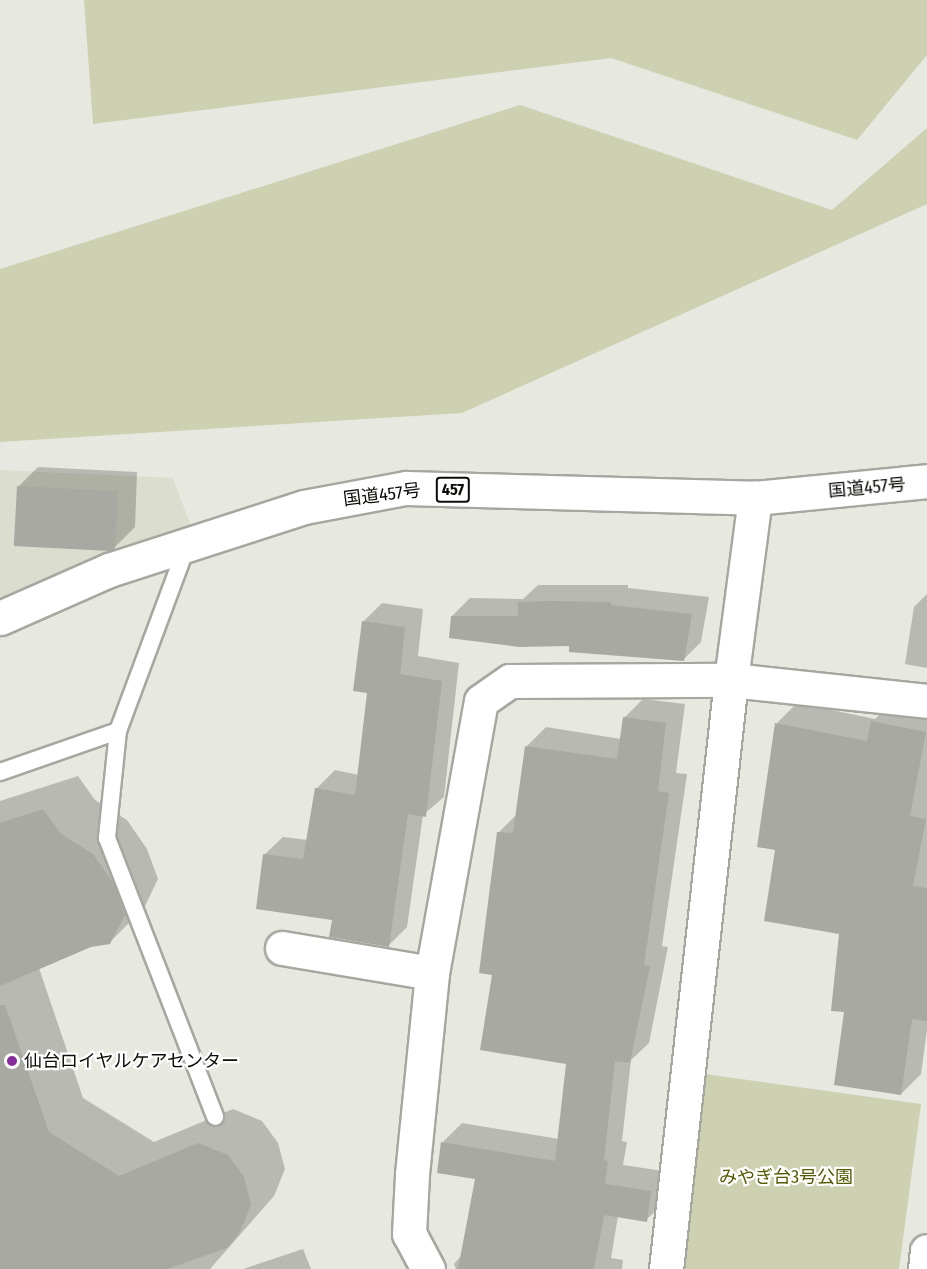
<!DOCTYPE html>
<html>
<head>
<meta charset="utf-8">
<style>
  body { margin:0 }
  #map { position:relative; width:927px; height:1269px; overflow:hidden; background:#e7e8e0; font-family:"Fira Sans Condensed","Noto Sans JP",sans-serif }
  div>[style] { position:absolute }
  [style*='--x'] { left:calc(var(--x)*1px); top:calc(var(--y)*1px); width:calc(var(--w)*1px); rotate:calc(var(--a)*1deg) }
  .built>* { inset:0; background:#dbddce }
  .green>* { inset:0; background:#cdd1b2 }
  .shadow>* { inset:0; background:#0003 }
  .building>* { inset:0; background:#a8a9a2; transform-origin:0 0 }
  .roads { filter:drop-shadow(2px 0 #a6a79f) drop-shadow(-2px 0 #a6a79f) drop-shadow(0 2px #a6a79f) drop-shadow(0 -2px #a6a79f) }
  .lane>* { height:16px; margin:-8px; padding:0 8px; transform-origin:8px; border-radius:8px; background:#fff }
  .street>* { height:33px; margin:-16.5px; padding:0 16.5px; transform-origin:16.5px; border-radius:16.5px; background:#fff }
  .highway>* { height:33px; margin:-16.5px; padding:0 16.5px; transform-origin:16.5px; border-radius:16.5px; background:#fff }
  .dots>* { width:16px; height:16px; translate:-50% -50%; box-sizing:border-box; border:3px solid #fff; border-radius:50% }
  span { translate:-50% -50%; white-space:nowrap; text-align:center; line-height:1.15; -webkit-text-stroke:4.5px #fff; paint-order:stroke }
  .shield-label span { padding:2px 4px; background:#fff; border:2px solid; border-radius:4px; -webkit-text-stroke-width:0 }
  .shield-label { font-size:16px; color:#0c0c09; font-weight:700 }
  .street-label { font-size:18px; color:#0c0c09 }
  .poi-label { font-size:18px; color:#0c0c09 }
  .left { translate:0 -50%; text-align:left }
  .park-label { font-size:18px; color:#545902 }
</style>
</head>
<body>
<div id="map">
  <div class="built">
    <i style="clip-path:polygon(0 470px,173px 478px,191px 527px,0 608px)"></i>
  </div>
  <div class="green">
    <i style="clip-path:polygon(84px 0,927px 0,927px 55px,857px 140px,611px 58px,93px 124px)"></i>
    <i style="clip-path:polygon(520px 105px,832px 210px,927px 128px,927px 204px,462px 413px,0 442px,0 269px)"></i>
    <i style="clip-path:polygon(705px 1074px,921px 1104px,899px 1269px,679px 1269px)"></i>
  </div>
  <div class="shadow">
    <i style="clip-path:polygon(38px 467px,137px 472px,135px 527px,115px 547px,18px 487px)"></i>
    <i style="clip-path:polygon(538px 585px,628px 585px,628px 588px,709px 597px,701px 642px,683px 660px,570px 645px,452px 616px,470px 598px,523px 599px)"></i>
    <i style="clip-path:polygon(927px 594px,927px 668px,905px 664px,914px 607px)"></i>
    <i style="clip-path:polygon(382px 603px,423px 609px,418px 656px,459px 663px,444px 797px,423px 815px,407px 927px,389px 945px,333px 919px,264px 855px,283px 837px,308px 840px,316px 789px,335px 770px,359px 775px,369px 691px,363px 622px)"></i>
    <i style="clip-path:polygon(643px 699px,685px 704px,676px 773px,687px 774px,662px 946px,668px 947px,649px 1043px,631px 1060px,622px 1141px,627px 1142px,623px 1165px,670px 1172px,666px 1201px,646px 1220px,618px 1216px,611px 1258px,623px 1260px,622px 1269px,456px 1269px,454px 1264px,462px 1255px,476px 1177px,443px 1142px,462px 1123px,559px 1139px,568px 1063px,494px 974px,499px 832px,517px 814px,527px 746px,546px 727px,621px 739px,624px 718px)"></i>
    <i style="clip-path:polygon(892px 702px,927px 709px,927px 1030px,921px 1074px,901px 1094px,845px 1011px,841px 933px,777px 849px,777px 723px,797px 703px,875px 719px)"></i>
    <i style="clip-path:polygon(78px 776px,95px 800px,127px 820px,147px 849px,158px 879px,144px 908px,109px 943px,91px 946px,39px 968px,83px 1098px,154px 1142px,233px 1109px,262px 1121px,278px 1143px,285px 1169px,274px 1196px,210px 1269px,0 1269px,0 801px)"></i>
    <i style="clip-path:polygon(303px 1249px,311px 1269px,243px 1269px)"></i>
  </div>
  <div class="building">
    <i style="left:17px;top:486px;width:101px;height:60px;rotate:3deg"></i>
    <i style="clip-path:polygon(552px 601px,611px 602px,611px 605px,692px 614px,684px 661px,569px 652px,569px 646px,519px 647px,449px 638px,451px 616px,518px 616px,518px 602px)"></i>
    <i style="clip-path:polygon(362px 621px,405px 627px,400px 674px,442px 681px,426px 817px,408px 814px,389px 947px,329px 937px,332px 920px,256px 909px,263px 854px,303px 859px,315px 788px,355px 795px,367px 693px,353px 691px)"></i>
    <i style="clip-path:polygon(623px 717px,666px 723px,658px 791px,669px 793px,644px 965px,650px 966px,630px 1063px,615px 1061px,604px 1160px,608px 1161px,605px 1184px,651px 1191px,647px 1222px,604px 1215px,594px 1269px,458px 1269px,475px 1179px,437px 1173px,441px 1142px,555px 1161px,566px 1064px,480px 1050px,492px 975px,479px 973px,497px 832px,513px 833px,525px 746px,617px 759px)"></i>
    <i style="clip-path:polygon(871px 721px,926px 732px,910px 816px,926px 819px,913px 886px,927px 888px,927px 1021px,912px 1019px,901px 1095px,834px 1085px,844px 1012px,831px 1011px,839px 934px,764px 921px,775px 850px,757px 847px,775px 723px,867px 741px)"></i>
    <i style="clip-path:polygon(43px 809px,61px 834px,93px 854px,114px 884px,125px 915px,110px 944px,91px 947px,0 986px,0 823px)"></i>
    <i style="clip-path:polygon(0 1005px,5px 1005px,49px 1132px,119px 1176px,198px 1143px,228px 1155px,244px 1177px,251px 1205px,240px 1232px,227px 1248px,167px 1269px,0 1269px)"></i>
  </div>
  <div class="roads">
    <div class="lane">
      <i style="--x:118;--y:731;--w:108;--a:95.9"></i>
      <i style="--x:107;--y:838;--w:299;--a:68.8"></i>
      <i style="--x:0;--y:772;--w:125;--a:-19.2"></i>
      <i style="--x:118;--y:731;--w:198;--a:-69.6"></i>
    </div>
    <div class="street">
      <i style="--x:282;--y:948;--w:152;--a:9.5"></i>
      <i style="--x:428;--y:1269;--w:40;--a:-118"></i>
      <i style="--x:409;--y:1234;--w:60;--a:-87.1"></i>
      <i style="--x:412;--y:1174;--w:202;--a:-84.3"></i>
      <i style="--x:432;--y:973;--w:276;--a:-79.8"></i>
      <i style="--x:481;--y:701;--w:35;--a:-35"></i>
      <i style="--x:510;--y:681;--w:221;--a:-0.3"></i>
      <i style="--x:731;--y:680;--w:197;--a:6.1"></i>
      <i style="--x:666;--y:1269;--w:593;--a:-83.7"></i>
      <i style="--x:731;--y:680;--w:184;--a:-82.5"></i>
      <i style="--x:925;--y:1269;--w:18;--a:-84"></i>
    </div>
    <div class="highway">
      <i style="--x:0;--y:618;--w:119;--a:-23.8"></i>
      <i style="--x:109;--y:570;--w:205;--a:-17.9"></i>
      <i style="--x:304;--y:507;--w:104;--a:-10.6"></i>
      <i style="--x:406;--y:488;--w:349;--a:1.6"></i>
      <i style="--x:755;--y:498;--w:173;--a:-5.6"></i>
    </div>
  </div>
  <div class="dots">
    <i style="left:12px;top:1061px;background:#862c98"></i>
  </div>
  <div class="shield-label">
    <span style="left:453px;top:490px">457</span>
  </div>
  <div class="street-label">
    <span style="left:867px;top:488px;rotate:-5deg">国道457号</span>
    <span style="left:382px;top:495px;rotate:-7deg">国道457号</span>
  </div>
  <div class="poi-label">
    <span class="left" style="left:24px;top:1061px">仙台ロイヤルケアセンター</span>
  </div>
  <div class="park-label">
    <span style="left:786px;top:1177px">みやぎ台3号公園</span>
  </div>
</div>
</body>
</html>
